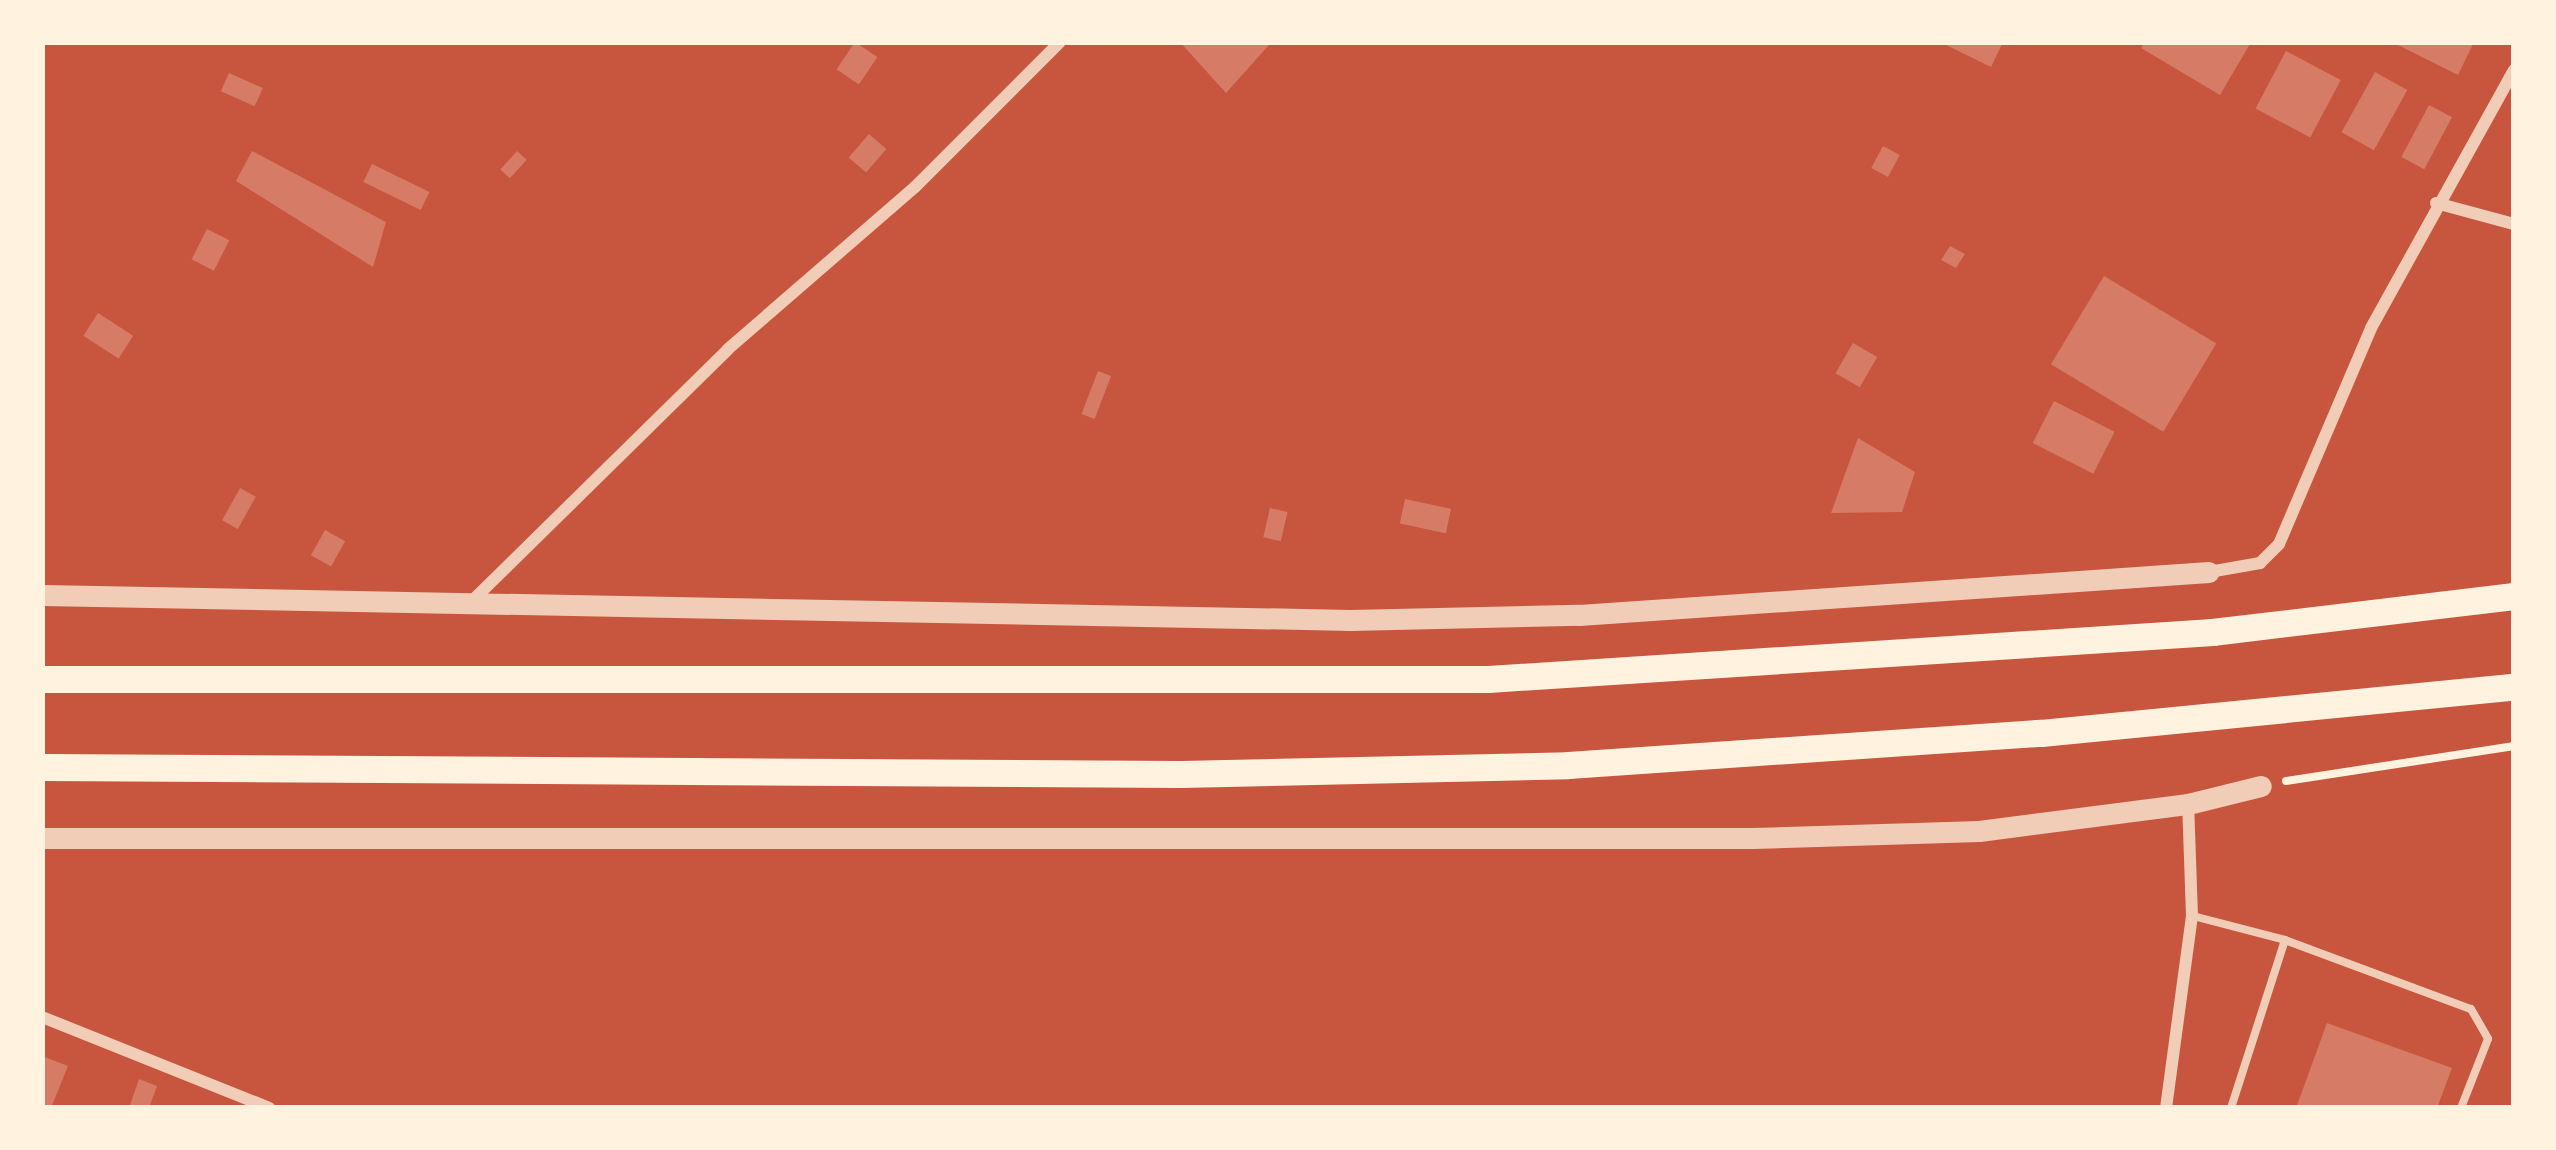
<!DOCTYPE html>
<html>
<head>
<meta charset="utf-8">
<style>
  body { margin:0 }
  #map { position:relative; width:2556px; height:1150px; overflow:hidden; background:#c8553d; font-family:"Sofia Sans Condensed",sans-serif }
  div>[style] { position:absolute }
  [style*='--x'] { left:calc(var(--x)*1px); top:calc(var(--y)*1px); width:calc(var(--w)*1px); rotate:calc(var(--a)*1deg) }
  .building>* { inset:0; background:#d67c66; transform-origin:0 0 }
  .path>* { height:8px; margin:-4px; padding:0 4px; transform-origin:4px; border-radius:4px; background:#fff3e0 }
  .service>* { height:8px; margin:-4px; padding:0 4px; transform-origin:4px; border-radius:4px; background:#f1ccb7 }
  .minor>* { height:12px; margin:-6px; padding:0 6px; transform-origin:6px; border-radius:6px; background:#f1ccb7 }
  .tertiary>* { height:21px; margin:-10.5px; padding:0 10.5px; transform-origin:10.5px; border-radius:10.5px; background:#f1ccb7 }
  .trunk>* { height:27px; margin:-13.5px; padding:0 13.5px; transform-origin:13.5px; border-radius:13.5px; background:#fff3e0 }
  span { translate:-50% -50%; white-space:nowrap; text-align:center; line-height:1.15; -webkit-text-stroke:9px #fff3e0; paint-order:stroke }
  .frame { position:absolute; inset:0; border:45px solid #fff3e0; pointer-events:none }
</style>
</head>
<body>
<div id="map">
  <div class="building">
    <i style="left:855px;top:42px;width:27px;height:33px;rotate:34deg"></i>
    <i style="clip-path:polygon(1180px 42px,1266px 42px,1269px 45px,1226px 93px)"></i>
    <i style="clip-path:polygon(1940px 42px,2003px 42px,1991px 67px)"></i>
    <i style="clip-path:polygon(2145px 42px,2251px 42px,2220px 95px,2141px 48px)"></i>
    <i style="clip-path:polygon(2392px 42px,2474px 42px,2458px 75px)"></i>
    <i style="left:2286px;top:51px;width:62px;height:65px;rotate:28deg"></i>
    <i style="left:2375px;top:72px;width:37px;height:69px;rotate:29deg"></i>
    <i style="left:229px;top:73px;width:37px;height:20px;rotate:24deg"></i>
    <i style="left:2429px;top:105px;width:26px;height:59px;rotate:28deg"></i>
    <i style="left:869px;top:134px;width:23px;height:31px;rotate:41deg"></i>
    <i style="left:1883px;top:146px;width:19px;height:25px;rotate:28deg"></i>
    <i style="clip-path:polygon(252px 151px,386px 222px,373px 267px,236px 181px)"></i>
    <i style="left:517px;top:151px;width:13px;height:25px;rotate:42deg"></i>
    <i style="left:372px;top:164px;width:64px;height:20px;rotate:26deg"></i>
    <i style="left:207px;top:229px;width:25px;height:34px;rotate:27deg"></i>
    <i style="clip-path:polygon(1950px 246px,1965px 254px,1956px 268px,1941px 260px)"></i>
    <i style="left:2104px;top:276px;width:131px;height:103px;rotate:31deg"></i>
    <i style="left:98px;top:313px;width:42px;height:27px;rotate:33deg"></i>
    <i style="left:1853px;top:343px;width:28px;height:35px;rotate:30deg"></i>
    <i style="left:1098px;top:371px;width:14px;height:46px;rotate:21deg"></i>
    <i style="left:2054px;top:401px;width:68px;height:47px;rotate:27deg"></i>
    <i style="clip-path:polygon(1858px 438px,1915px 472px,1902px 512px,1831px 513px)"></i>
    <i style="left:240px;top:488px;width:18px;height:37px;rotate:29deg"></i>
    <i style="left:1405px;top:499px;width:47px;height:25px;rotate:12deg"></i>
    <i style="left:1270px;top:508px;width:18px;height:30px;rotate:13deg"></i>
    <i style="left:325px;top:530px;width:23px;height:29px;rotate:29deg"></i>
    <i style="clip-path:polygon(2327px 1023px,2452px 1068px,2437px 1108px,2296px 1108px)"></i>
    <i style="clip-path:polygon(42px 1056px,68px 1066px,51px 1108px,42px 1108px)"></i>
    <i style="clip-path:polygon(139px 1079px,157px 1086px,149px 1108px,130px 1105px)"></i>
  </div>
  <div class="path">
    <i style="--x:2286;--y:781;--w:231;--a:-8.7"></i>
  </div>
  <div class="service">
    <i style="--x:2193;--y:916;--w:95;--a:14.6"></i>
    <i style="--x:2285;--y:940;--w:198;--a:20.4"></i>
    <i style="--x:2471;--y:1009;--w:34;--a:60"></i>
    <i style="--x:2488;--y:1039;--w:74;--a:111.4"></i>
    <i style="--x:2231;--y:1108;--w:176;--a:-72.2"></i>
  </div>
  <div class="minor">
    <i style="--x:2436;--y:203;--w:81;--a:15.1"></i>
    <i style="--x:2209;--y:572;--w:52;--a:-10"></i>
    <i style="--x:2260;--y:563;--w:27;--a:-45"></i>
    <i style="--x:2279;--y:544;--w:235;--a:-66.9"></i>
    <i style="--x:2371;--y:328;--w:295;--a:-61"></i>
    <i style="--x:474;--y:599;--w:356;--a:-44.5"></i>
    <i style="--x:728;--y:349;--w:247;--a:-40.9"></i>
    <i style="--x:915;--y:187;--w:205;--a:-45"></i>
    <i style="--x:42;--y:1017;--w:245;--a:21.8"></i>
    <i style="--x:2166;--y:1108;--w:194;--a:-82.3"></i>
    <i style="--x:2192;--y:916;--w:112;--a:-92"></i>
  </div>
  <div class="tertiary">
    <i style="--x:42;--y:595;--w:1308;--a:1.09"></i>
    <i style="--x:1350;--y:620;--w:229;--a:-1.3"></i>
    <i style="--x:1579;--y:615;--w:631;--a:-3.9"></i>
    <i style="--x:42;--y:838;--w:1711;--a:0"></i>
    <i style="--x:1753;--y:838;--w:226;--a:-1.8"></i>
    <i style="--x:1979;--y:831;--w:211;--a:-7.4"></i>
    <i style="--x:2188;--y:804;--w:75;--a:-13.9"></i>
  </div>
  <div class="trunk">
    <i style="--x:42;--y:679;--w:1446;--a:0"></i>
    <i style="--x:1488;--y:679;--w:726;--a:-3.71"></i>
    <i style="--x:2212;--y:632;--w:304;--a:-6.8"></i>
    <i style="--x:42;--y:767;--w:1139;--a:0.35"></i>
    <i style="--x:1181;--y:774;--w:387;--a:-1.3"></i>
    <i style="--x:1568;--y:765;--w:474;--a:-3.9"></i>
    <i style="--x:2041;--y:733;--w:475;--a:-5.6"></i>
  </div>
  <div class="frame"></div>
</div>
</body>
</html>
